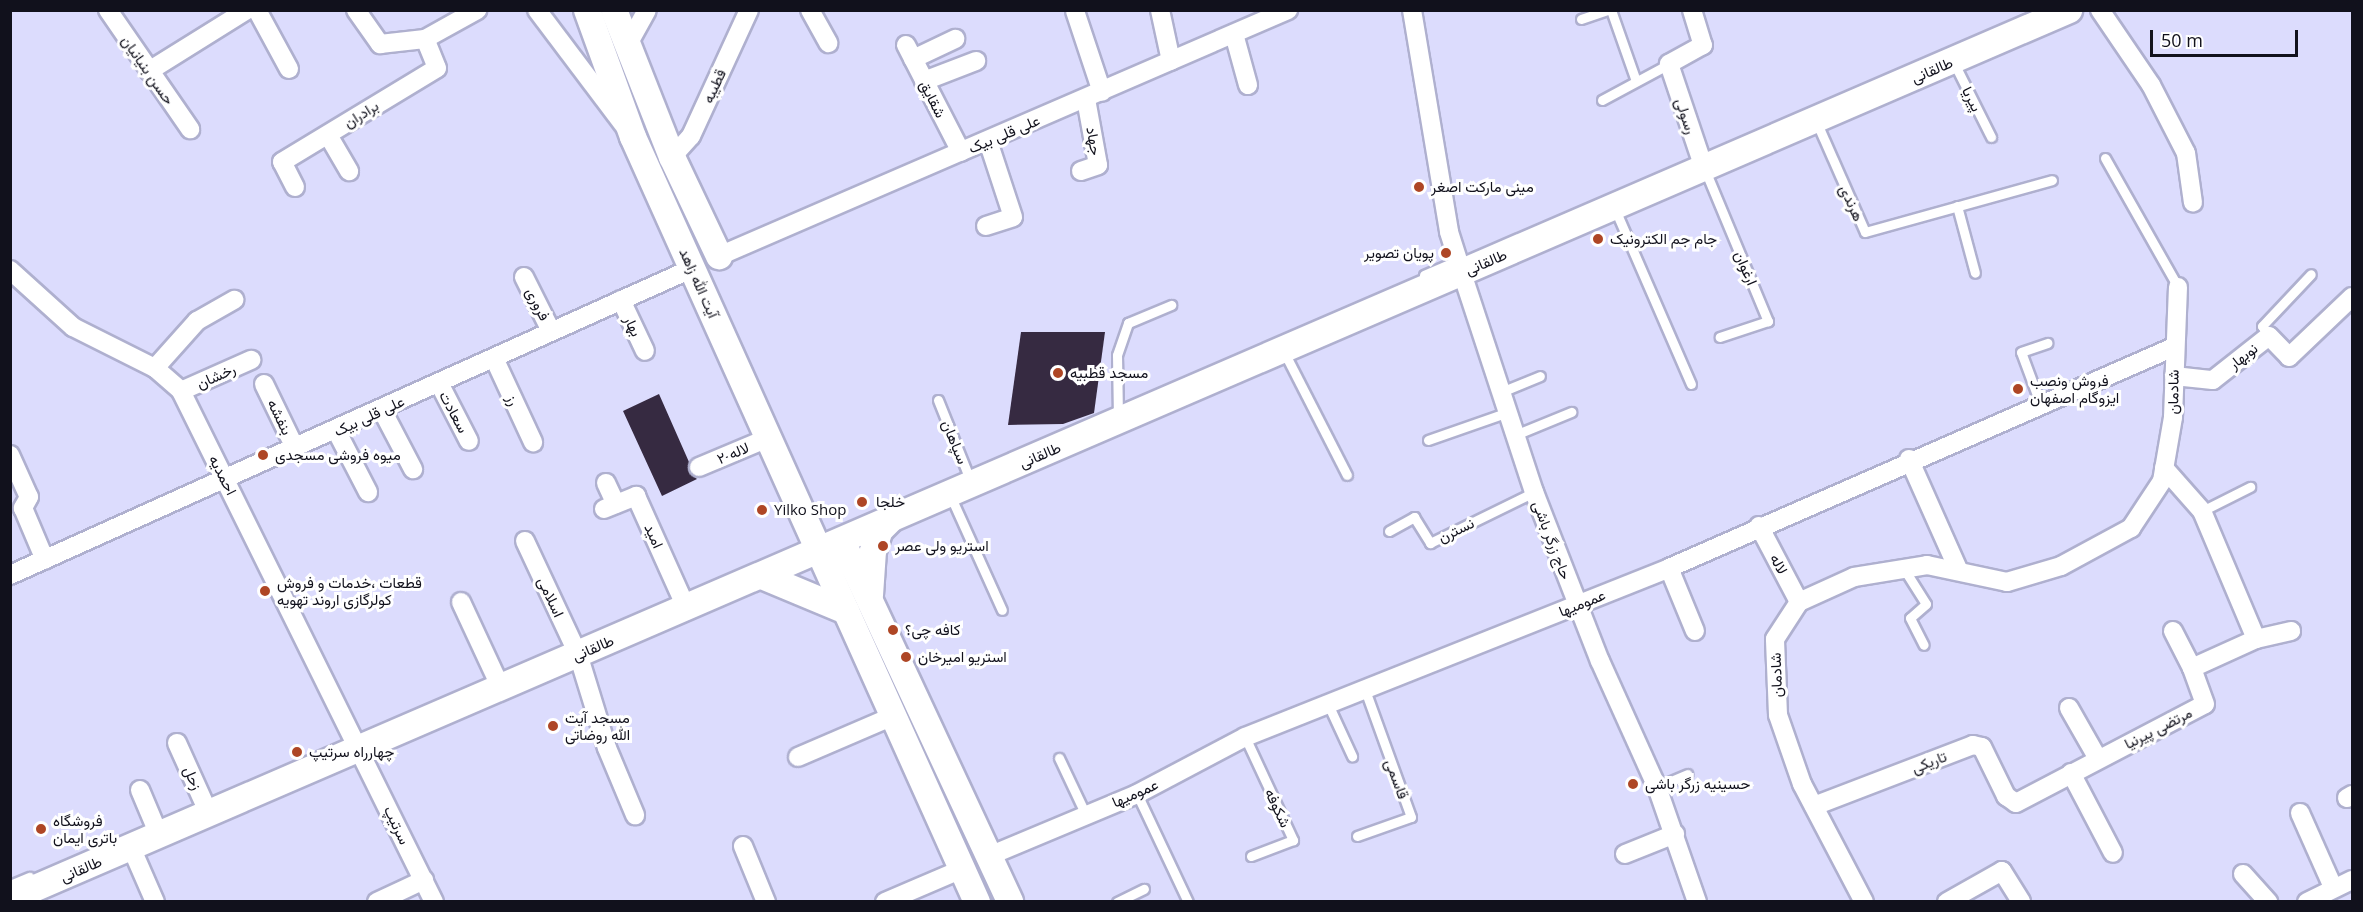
<!DOCTYPE html>
<html>
<head>
<meta charset="utf-8">
<style>
  body { margin:0 }
  #map { position:relative; width:2363px; height:912px; overflow:hidden; background:#dcdcfd; font-family:"Open Sans",Vazirmatn,sans-serif }
  div>[style] { position:absolute }
  [style*='--x'] { left:calc(var(--x)*1px); top:calc(var(--y)*1px); width:calc(var(--w)*1px); rotate:calc(var(--a)*1deg) }
  .building>* { inset:0; background:#362a41 }
  .roads { filter:drop-shadow(2px 0 #afb0cf) drop-shadow(-2px 0 #afb0cf) drop-shadow(0 2px #afb0cf) drop-shadow(0 -2px #afb0cf) }
  .service>* { height:9px; margin:-4.5px; padding:0 4.5px; transform-origin:4.5px; border-radius:4.5px; background:#fff }
  .minor>* { height:18px; margin:-9px; padding:0 9px; transform-origin:9px; border-radius:9px; background:#fff }
  .secondary>* { height:26px; margin:-13px; padding:0 13px; transform-origin:13px; border-radius:13px; background:#fff }
  .dots>* { width:16px; height:16px; translate:-50% -50%; box-sizing:border-box; border:3px solid #fff; border-radius:50% }
  span { translate:-50% -50%; white-space:nowrap; text-align:center; line-height:1.15; -webkit-text-stroke:6px #fff; paint-order:stroke }
  .street-label { font-size:15px; color:#11111c }
  .poi-label { font-size:15px; color:#11111c }
  .left { translate:0 -50%; text-align:left }
  .right { translate:-100% -50%; text-align:right }
  .frame { position:absolute; inset:0; border:12px solid #11111c; pointer-events:none }
  .scale { position:absolute; left:2150px; top:30px; width:148px; height:27px; box-sizing:border-box; border:3px solid #11111c; border-top:0; padding-left:8px; font-size:18px; line-height:21px; white-space:nowrap; color:#11111c; -webkit-text-stroke:4px #fff; paint-order:stroke }
</style>
</head>
<body>
<div id="map">
  <div class="building">
    <i style="clip-path:polygon(1021px 332px,1105px 332px,1094px 413px,1063px 424px,1008px 425px)"></i>
    <i style="clip-path:polygon(659px 394px,689px 462px,689px 472px,697px 479px,662px 496px,623px 411px)"></i>
  </div>
  <div class="roads">
    <div class="service">
      <i style="--x:1611;--y:10;--w:75;--a:70.6"></i>
      <i style="--x:1581;--y:19;--w:28;--a:-19"></i>
      <i style="--x:1953;--y:61;--w:85;--a:63.4"></i>
      <i style="--x:1602;--y:100;--w:76;--a:-28.2"></i>
      <i style="--x:1816;--y:121;--w:121;--a:66.2"></i>
      <i style="--x:1865;--y:232;--w:194;--a:-15.5"></i>
      <i style="--x:2105;--y:158;--w:148;--a:60.5"></i>
      <i style="--x:1705;--y:170;--w:164;--a:67.4"></i>
      <i style="--x:1768;--y:321;--w:51;--a:161.6"></i>
      <i style="--x:1957;--y:206;--w:69;--a:75"></i>
      <i style="--x:1614;--y:207;--w:193;--a:66.5"></i>
      <i style="--x:1424;--y:275;--w:40;--a:-23.4"></i>
      <i style="--x:2269;--y:336;--w:12;--a:-125"></i>
      <i style="--x:2262;--y:326;--w:71;--a:-46.7"></i>
      <i style="--x:1284;--y:352;--w:138;--a:62.9"></i>
      <i style="--x:1501;--y:392;--w:42;--a:-22.3"></i>
      <i style="--x:938;--y:400;--w:88;--a:68.1"></i>
      <i style="--x:2040;--y:403;--w:54;--a:-110.4"></i>
      <i style="--x:2021;--y:352;--w:28;--a:-19"></i>
      <i style="--x:1118;--y:418;--w:63;--a:-90.9"></i>
      <i style="--x:1117;--y:355;--w:34;--a:-71"></i>
      <i style="--x:1128;--y:323;--w:47;--a:-22.7"></i>
      <i style="--x:1515;--y:435;--w:61;--a:-22.3"></i>
      <i style="--x:1428;--y:440;--w:85;--a:-19.3"></i>
      <i style="--x:950;--y:495;--w:126;--a:65.7"></i>
      <i style="--x:2202;--y:511;--w:54;--a:-26.6"></i>
      <i style="--x:1389;--y:531;--w:29;--a:-29"></i>
      <i style="--x:1414;--y:517;--w:31;--a:58"></i>
      <i style="--x:1430;--y:543;--w:116;--a:-26.1"></i>
      <i style="--x:1904;--y:569;--w:41;--a:57.8"></i>
      <i style="--x:1926;--y:604;--w:21;--a:139"></i>
      <i style="--x:1910;--y:618;--w:30;--a:63"></i>
      <i style="--x:1327;--y:702;--w:60;--a:65.2"></i>
      <i style="--x:1245;--y:737;--w:114;--a:65"></i>
      <i style="--x:1293;--y:840;--w:45;--a:159.1"></i>
      <i style="--x:1059;--y:758;--w:61;--a:64.7"></i>
      <i style="--x:1657;--y:787;--w:33;--a:-23"></i>
      <i style="--x:1137;--y:794;--w:119;--a:64.7"></i>
      <i style="--x:1357;--y:836;--w:57;--a:-19.4"></i>
      <i style="--x:1411;--y:817;--w:138;--a:-109.9"></i>
      <i style="--x:10;--y:885;--w:21;--a:-23"></i>
      <i style="--x:1117;--y:902;--w:30;--a:-26"></i>
    </div>
    <div class="minor">
      <i style="--x:108;--y:10;--w:145;--a:55.4"></i>
      <i style="--x:257;--y:10;--w:67;--a:61.5"></i>
      <i style="--x:356;--y:10;--w:42;--a:54.8"></i>
      <i style="--x:380;--y:44;--w:45;--a:-6.3"></i>
      <i style="--x:425;--y:39;--w:60;--a:-29.1"></i>
      <i style="--x:537;--y:10;--w:143;--a:53"></i>
      <i style="--x:810;--y:10;--w:38;--a:61"></i>
      <i style="--x:1160;--y:10;--w:52;--a:77.8"></i>
      <i style="--x:1412;--y:10;--w:225;--a:80.5"></i>
      <i style="--x:1449;--y:232;--w:43;--a:72.4"></i>
      <i style="--x:1462;--y:273;--w:231;--a:71.8"></i>
      <i style="--x:1534;--y:492;--w:181;--a:68.7"></i>
      <i style="--x:1600;--y:661;--w:138;--a:65.7"></i>
      <i style="--x:1657;--y:787;--w:122;--a:70.8"></i>
      <i style="--x:1692;--y:10;--w:37;--a:73"></i>
      <i style="--x:1703;--y:45;--w:39;--a:151"></i>
      <i style="--x:1669;--y:64;--w:110;--a:71.4"></i>
      <i style="--x:2100;--y:10;--w:91;--a:55.8"></i>
      <i style="--x:2151;--y:85;--w:76;--a:62.8"></i>
      <i style="--x:2186;--y:153;--w:50;--a:82"></i>
      <i style="--x:1075;--y:11;--w:85;--a:71.6"></i>
      <i style="--x:1234;--y:34;--w:53;--a:74.6"></i>
      <i style="--x:906;--y:45;--w:120;--a:62.8"></i>
      <i style="--x:626;--y:48;--w:43;--a:-61.1"></i>
      <i style="--x:913;--y:59;--w:47;--a:-25.5"></i>
      <i style="--x:149;--y:71;--w:115;--a:-31.9"></i>
      <i style="--x:924;--y:81;--w:56;--a:-21"></i>
      <i style="--x:328;--y:135;--w:42;--a:59.7"></i>
      <i style="--x:672;--y:157;--w:28;--a:-48"></i>
      <i style="--x:691;--y:136;--w:139;--a:-65.3"></i>
      <i style="--x:1081;--y:171;--w:18;--a:-19"></i>
      <i style="--x:1098;--y:165;--w:67;--a:-100.3"></i>
      <i style="--x:295;--y:187;--w:28;--a:-117"></i>
      <i style="--x:282;--y:162;--w:181;--a:-31.2"></i>
      <i style="--x:437;--y:68;--w:31;--a:-112"></i>
      <i style="--x:986;--y:226;--w:28;--a:-18"></i>
      <i style="--x:1013;--y:217;--w:80;--a:-108.2"></i>
      <i style="--x:719;--y:256;--w:620;--a:-23.38"></i>
      <i style="--x:10;--y:270;--w:85;--a:42.1"></i>
      <i style="--x:73;--y:327;--w:92;--a:26.6"></i>
      <i style="--x:155;--y:368;--w:35;--a:41"></i>
      <i style="--x:181;--y:391;--w:570;--a:63.66"></i>
      <i style="--x:524;--y:277;--w:60;--a:63.4"></i>
      <i style="--x:621;--y:300;--w:56;--a:64.8"></i>
      <i style="--x:494;--y:358;--w:93;--a:65.1"></i>
      <i style="--x:155;--y:368;--w:63;--a:-48.2"></i>
      <i style="--x:197;--y:321;--w:43;--a:-29.6"></i>
      <i style="--x:2174;--y:376;--w:39;--a:6"></i>
      <i style="--x:2213;--y:380;--w:71;--a:-38.2"></i>
      <i style="--x:2269;--y:336;--w:29;--a:46"></i>
      <i style="--x:2289;--y:357;--w:87;--a:-43.6"></i>
      <i style="--x:439;--y:383;--w:65;--a:62.7"></i>
      <i style="--x:264;--y:384;--w:73;--a:64.1"></i>
      <i style="--x:181;--y:391;--w:77;--a:-23.9"></i>
      <i style="--x:382;--y:410;--w:67;--a:62.3"></i>
      <i style="--x:336;--y:430;--w:70;--a:62.7"></i>
      <i style="--x:10;--y:455;--w:46;--a:65.7"></i>
      <i style="--x:29;--y:497;--w:13;--a:119"></i>
      <i style="--x:23;--y:508;--w:56;--a:67.1"></i>
      <i style="--x:1909;--y:459;--w:120;--a:66"></i>
      <i style="--x:699;--y:467;--w:75;--a:-22.8"></i>
      <i style="--x:2164;--y:468;--w:57;--a:48.5"></i>
      <i style="--x:2202;--y:511;--w:139;--a:67.1"></i>
      <i style="--x:606;--y:483;--w:23;--a:65"></i>
      <i style="--x:604;--y:509;--w:35;--a:-22"></i>
      <i style="--x:636;--y:496;--w:122;--a:65.8"></i>
      <i style="--x:1759;--y:526;--w:86;--a:62.2"></i>
      <i style="--x:525;--y:541;--w:125;--a:64.9"></i>
      <i style="--x:578;--y:654;--w:98;--a:72.9"></i>
      <i style="--x:607;--y:748;--w:73;--a:67.3"></i>
      <i style="--x:1669;--y:568;--w:68;--a:67.6"></i>
      <i style="--x:10;--y:575;--w:749;--a:-24.2"></i>
      <i style="--x:461;--y:602;--w:95;--a:65.1"></i>
      <i style="--x:2173;--y:631;--w:42;--a:62.8"></i>
      <i style="--x:2069;--y:708;--w:56;--a:60.3"></i>
      <i style="--x:177;--y:743;--w:78;--a:65.7"></i>
      <i style="--x:798;--y:757;--w:103;--a:-23.3"></i>
      <i style="--x:2071;--y:773;--w:90;--a:62.3"></i>
      <i style="--x:140;--y:790;--w:49;--a:67.1"></i>
      <i style="--x:2347;--y:798;--w:6;--a:-31"></i>
      <i style="--x:1814;--y:806;--w:170;--a:-21"></i>
      <i style="--x:1973;--y:745;--w:9;--a:13"></i>
      <i style="--x:1982;--y:747;--w:55;--a:63.9"></i>
      <i style="--x:2006;--y:796;--w:12;--a:35"></i>
      <i style="--x:2016;--y:803;--w:213;--a:-27.6"></i>
      <i style="--x:2205;--y:704;--w:38;--a:-110"></i>
      <i style="--x:2192;--y:668;--w:70;--a:-24.4"></i>
      <i style="--x:2256;--y:639;--w:36;--a:-13"></i>
      <i style="--x:2300;--y:813;--w:81;--a:66"></i>
      <i style="--x:743;--y:846;--w:61;--a:67.7"></i>
      <i style="--x:131;--y:847;--w:60;--a:66.4"></i>
      <i style="--x:1625;--y:854;--w:54;--a:-21.8"></i>
      <i style="--x:989;--y:856;--w:160;--a:-22.7"></i>
      <i style="--x:1137;--y:794;--w:122;--a:-27.8"></i>
      <i style="--x:1245;--y:737;--w:456;--a:-21.7"></i>
      <i style="--x:1669;--y:568;--w:551;--a:-23.64"></i>
      <i style="--x:2243;--y:874;--w:38;--a:48"></i>
      <i style="--x:377;--y:902;--w:52;--a:-25.1"></i>
      <i style="--x:885;--y:902;--w:84;--a:-23.2"></i>
      <i style="--x:1864;--y:902;--w:133;--a:-117.7"></i>
      <i style="--x:1802;--y:784;--w:73;--a:-109.2"></i>
      <i style="--x:1778;--y:715;--w:76;--a:-92.3"></i>
      <i style="--x:1775;--y:639;--w:44;--a:-57"></i>
      <i style="--x:1799;--y:602;--w:60;--a:-24.4"></i>
      <i style="--x:1854;--y:577;--w:74;--a:-9.3"></i>
      <i style="--x:1927;--y:565;--w:82;--a:12"></i>
      <i style="--x:2007;--y:582;--w:56;--a:-16.5"></i>
      <i style="--x:2061;--y:566;--w:80;--a:-28.5"></i>
      <i style="--x:2131;--y:528;--w:56;--a:-56.6"></i>
      <i style="--x:2162;--y:481;--w:65;--a:-80.2"></i>
      <i style="--x:2173;--y:417;--w:130;--a:-87.8"></i>
      <i style="--x:1947;--y:902;--w:63;--a:-29.4"></i>
      <i style="--x:2002;--y:871;--w:36;--a:58"></i>
      <i style="--x:2307;--y:902;--w:50;--a:-26.1"></i>
    </div>
    <div class="secondary">
      <i style="--x:587;--y:10;--w:135;--a:70.1"></i>
      <i style="--x:633;--y:137;--w:839;--a:65.79"></i>
      <i style="--x:614;--y:10;--w:158;--a:68.5"></i>
      <i style="--x:672;--y:157;--w:110;--a:64.6"></i>
      <i style="--x:842;--y:541;--w:398;--a:65"></i>
      <i style="--x:762;--y:576;--w:91;--a:22.6"></i>
      <i style="--x:870;--y:595;--w:44;--a:-86.1"></i>
      <i style="--x:873;--y:551;--w:22;--a:-72"></i>
      <i style="--x:880;--y:530;--w:16;--a:-45"></i>
      <i style="--x:10;--y:899;--w:2243;--a:-23.35"></i>
    </div>
  </div>
  <div class="dots">
    <i style="left:1419px;top:187px;background:#ae4625"></i>
    <i style="left:1598px;top:239px;background:#ae4625"></i>
    <i style="left:1446px;top:253px;background:#ae4625"></i>
    <i style="left:1058px;top:373px;background:#ae4625"></i>
    <i style="left:2018px;top:389px;background:#ae4625"></i>
    <i style="left:263px;top:455px;background:#ae4625"></i>
    <i style="left:862px;top:502px;background:#ae4625"></i>
    <i style="left:762px;top:510px;background:#ae4625"></i>
    <i style="left:883px;top:546px;background:#ae4625"></i>
    <i style="left:265px;top:591px;background:#ae4625"></i>
    <i style="left:893px;top:630px;background:#ae4625"></i>
    <i style="left:906px;top:657px;background:#ae4625"></i>
    <i style="left:553px;top:726px;background:#ae4625"></i>
    <i style="left:297px;top:752px;background:#ae4625"></i>
    <i style="left:1633px;top:784px;background:#ae4625"></i>
    <i style="left:41px;top:829px;background:#ae4625"></i>
  </div>
  <div class="street-label">
    <span style="left:148px;top:70px;rotate:55deg">حسن بنیانیان</span>
    <span style="left:1932px;top:70px;rotate:-23deg">طالقانی</span>
    <span style="left:714px;top:86px;rotate:-65deg">قطیبه</span>
    <span style="left:933px;top:99px;rotate:63deg">شقایق</span>
    <span style="left:1972px;top:99px;rotate:63deg">پیریا</span>
    <span style="left:361px;top:114px;rotate:-32deg">برادران</span>
    <span style="left:1686px;top:116px;rotate:72deg">رسولی</span>
    <span style="left:1004px;top:134px;rotate:-23deg">علی قلی بیک</span>
    <span style="left:1094px;top:141px;rotate:80deg">جهاد</span>
    <span style="left:1852px;top:203px;rotate:66deg">هرندی</span>
    <span style="left:1486px;top:262px;rotate:-23deg">طالقانی</span>
    <span style="left:1746px;top:268px;rotate:67deg">ارغوان</span>
    <span style="left:699px;top:283px;rotate:66deg">آیت الله زاهد</span>
    <span style="left:538px;top:304px;rotate:63deg">فروری</span>
    <span style="left:633px;top:326px;rotate:65deg">بهار</span>
    <span style="left:2243px;top:356px;rotate:-38deg">نوبهار</span>
    <span style="left:216px;top:376px;rotate:-24deg">رخشان</span>
    <span style="left:2173px;top:392px;rotate:-89deg">شادمان</span>
    <span style="left:513px;top:400px;rotate:65deg">رز</span>
    <span style="left:454px;top:412px;rotate:62deg">سعادت</span>
    <span style="left:369px;top:416px;rotate:-25deg">علی قلی بیک</span>
    <span style="left:280px;top:417px;rotate:64deg">بنفشه</span>
    <span style="left:955px;top:442px;rotate:68deg">سپاهان</span>
    <span style="left:733px;top:453px;rotate:-23deg">۲-لاله</span>
    <span style="left:1040px;top:455px;rotate:-23deg">طالقانی</span>
    <span style="left:223px;top:475px;rotate:63deg">احمدیه</span>
    <span style="left:1456px;top:530px;rotate:-26deg">نسترن</span>
    <span style="left:654px;top:536px;rotate:66deg">امید</span>
    <span style="left:1552px;top:540px;rotate:69deg">حاج زرگر باشی</span>
    <span style="left:1779px;top:564px;rotate:62deg">لاله</span>
    <span style="left:551px;top:597px;rotate:65deg">اسلامی</span>
    <span style="left:1582px;top:603px;rotate:-22deg">عمومیها</span>
    <span style="left:593px;top:648px;rotate:-23deg">طالقانی</span>
    <span style="left:1776px;top:675px;rotate:-92deg">شادمان</span>
    <span style="left:2158px;top:728px;rotate:-27deg">مرتضی پیرنیا</span>
    <span style="left:1929px;top:762px;rotate:-21deg">تاریکی</span>
    <span style="left:193px;top:778px;rotate:66deg">زحل</span>
    <span style="left:1397px;top:779px;rotate:70deg">قاسمی</span>
    <span style="left:1135px;top:793px;rotate:-24deg">عمومیها</span>
    <span style="left:1278px;top:808px;rotate:65deg">شکوفه</span>
    <span style="left:397px;top:825px;rotate:65deg">سرتیپ</span>
    <span style="left:81px;top:869px;rotate:-23deg">طالقانی</span>
  </div>
  <div class="poi-label">
    <span class="left" style="left:1431px;top:187px">مینی مارکت اصغر</span>
    <span class="left" style="left:1610px;top:239px">جام جم الکترونیک</span>
    <span class="right" style="left:1434px;top:253px">پویان تصویر</span>
    <span class="left" style="left:1070px;top:373px">مسجد قطبیه</span>
    <span class="left" style="left:2030px;top:389px">فروش ونصب<br>ایزوگام اصفهان</span>
    <span class="left" style="left:275px;top:455px">میوه فروشی مسجدی</span>
    <span class="left" style="left:876px;top:502px">خلجا</span>
    <span class="left" style="left:774px;top:510px">Yilko Shop</span>
    <span class="left" style="left:895px;top:546px">استریو ولی عصر</span>
    <span class="left" style="left:277px;top:591px">قطعات ،خدمات و فروش<br>کولرگازی اروند تهویه</span>
    <span class="left" style="left:905px;top:630px">کافه چی؟</span>
    <span class="left" style="left:918px;top:657px">استریو امیرخان</span>
    <span class="left" style="left:565px;top:726px">مسجد آیت<br>الله روضاتی</span>
    <span class="left" style="left:309px;top:752px">چهارراه سرتیپ</span>
    <span class="left" style="left:1645px;top:784px">حسینیه زرگر باشی</span>
    <span class="left" style="left:53px;top:829px">فروشگاه<br>باتری ایمان</span>
  </div>
  <div class="frame"></div>
  <div class="scale">50 m</div>
</div>
</body>
</html>
